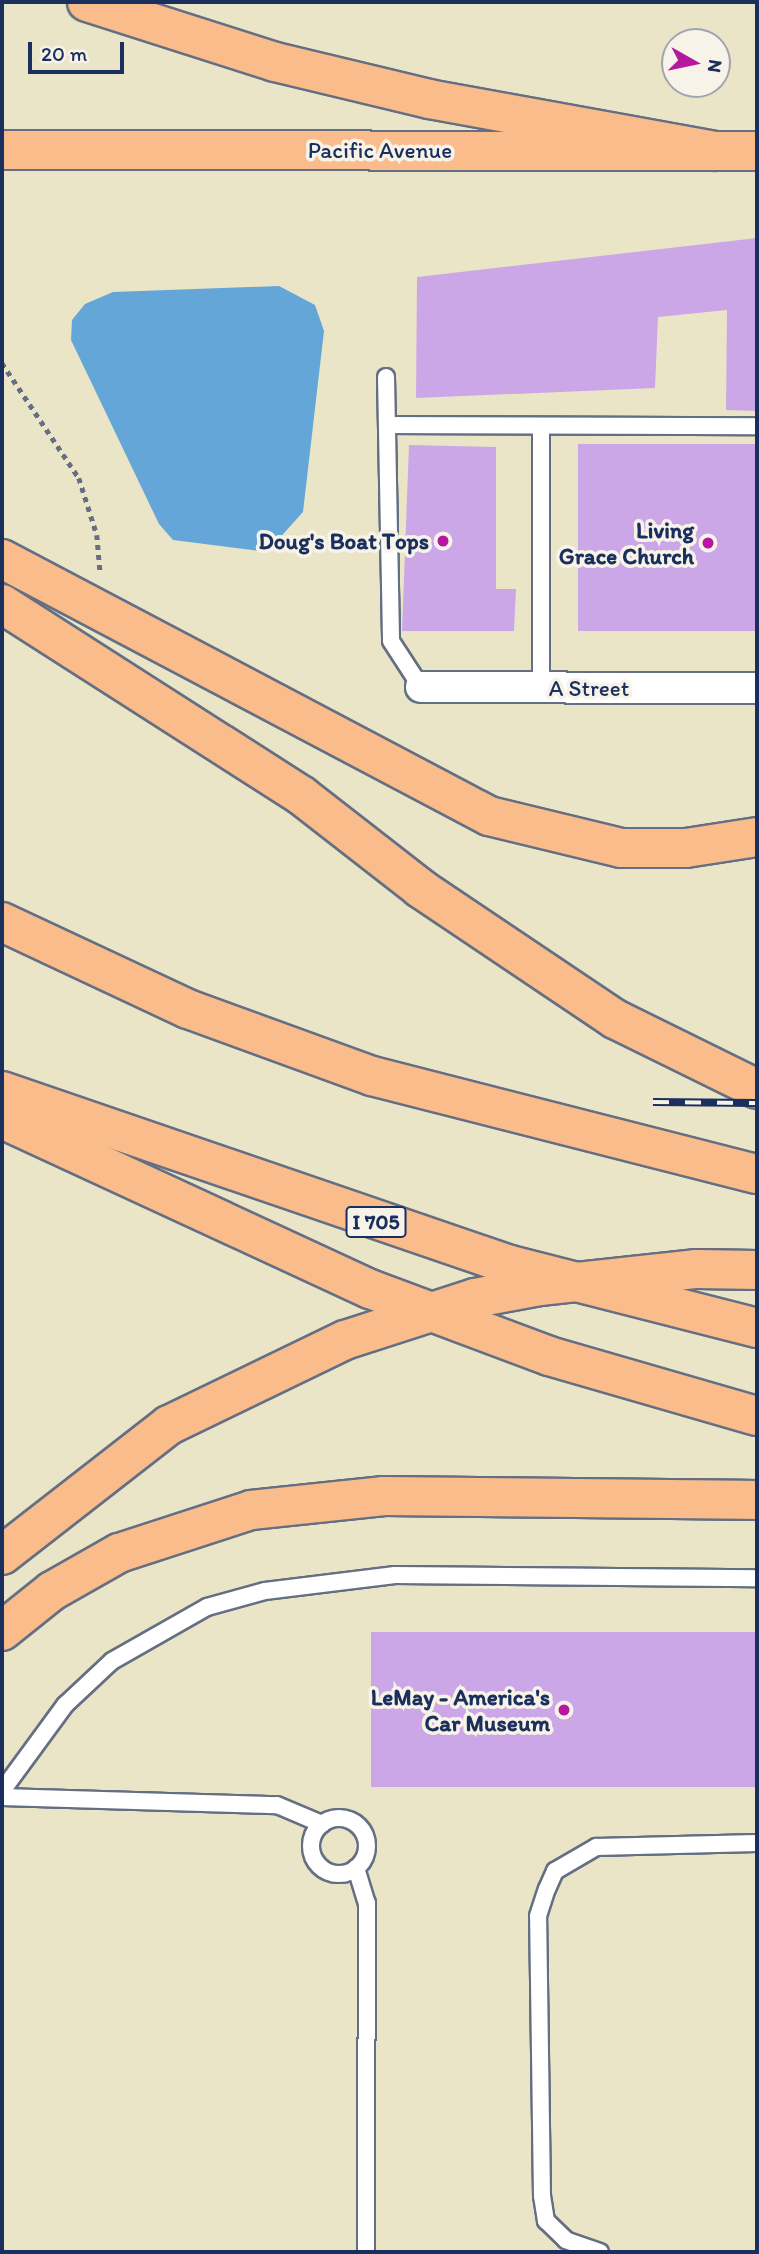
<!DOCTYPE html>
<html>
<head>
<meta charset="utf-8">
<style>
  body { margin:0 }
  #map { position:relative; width:759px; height:2254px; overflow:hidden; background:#ebe5c8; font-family:Itim,sans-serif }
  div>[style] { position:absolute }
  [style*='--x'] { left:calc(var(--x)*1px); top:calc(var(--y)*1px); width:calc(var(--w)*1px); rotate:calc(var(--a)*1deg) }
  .water>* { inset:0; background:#64a6d8 }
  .building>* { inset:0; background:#cba7e8; transform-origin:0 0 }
  .path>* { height:4.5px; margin-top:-2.25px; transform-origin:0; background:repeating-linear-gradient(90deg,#646f83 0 5px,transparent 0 10px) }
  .roads { filter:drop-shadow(2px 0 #646f83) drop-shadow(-2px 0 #646f83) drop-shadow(0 2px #646f83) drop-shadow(0 -2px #646f83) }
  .service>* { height:16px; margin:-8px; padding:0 8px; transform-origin:8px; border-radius:8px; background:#fff }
  .service>.ring { margin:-8px; padding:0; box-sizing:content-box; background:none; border:16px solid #fff; border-radius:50% }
  .minor>* { height:30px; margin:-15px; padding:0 15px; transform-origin:15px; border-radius:15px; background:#fff }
  .primary>* { height:38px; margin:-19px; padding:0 19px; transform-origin:19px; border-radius:19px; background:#f9bc8a }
  .motorway>* { height:38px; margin:-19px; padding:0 19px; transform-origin:19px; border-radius:19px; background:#f9bc8a }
  .rail>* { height:8px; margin-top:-4px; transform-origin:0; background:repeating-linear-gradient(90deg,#f7f3e8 0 16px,#1b2f5e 0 32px); box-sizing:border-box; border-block:2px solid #1b2f5e }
  .dots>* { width:19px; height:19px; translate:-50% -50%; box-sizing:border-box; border:4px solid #f7f3e8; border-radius:50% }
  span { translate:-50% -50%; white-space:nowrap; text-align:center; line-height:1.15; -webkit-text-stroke:7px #f7f3e8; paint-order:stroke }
  .shield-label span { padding:2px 5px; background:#f7f3e8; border:2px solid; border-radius:5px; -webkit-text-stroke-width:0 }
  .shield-label { font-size:21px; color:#1b2f5e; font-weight:700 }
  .street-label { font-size:23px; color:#1b2f5e }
  .poi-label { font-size:23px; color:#1b2f5e; font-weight:700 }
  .right { translate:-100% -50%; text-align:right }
  .frame { position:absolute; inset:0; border:4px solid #1b2f5e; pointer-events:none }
  .north { position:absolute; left:661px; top:28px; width:70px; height:70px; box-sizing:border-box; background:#f7f3e8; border:2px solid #9fa5b1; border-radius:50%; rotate:99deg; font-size:19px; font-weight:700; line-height:28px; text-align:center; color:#1b2f5e }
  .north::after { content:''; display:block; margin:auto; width:24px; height:32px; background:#b5179e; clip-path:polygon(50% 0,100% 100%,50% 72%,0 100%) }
  .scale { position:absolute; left:28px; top:42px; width:96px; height:32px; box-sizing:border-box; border:4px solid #1b2f5e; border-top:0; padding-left:9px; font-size:21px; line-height:24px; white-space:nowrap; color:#1b2f5e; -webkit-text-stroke:5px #f7f3e8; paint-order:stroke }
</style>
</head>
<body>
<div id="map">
  <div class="water">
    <i style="clip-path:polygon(279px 286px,315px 305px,324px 331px,303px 512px,267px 552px,173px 540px,159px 524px,71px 340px,72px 320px,85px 304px,113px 292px)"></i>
  </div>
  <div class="building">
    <i style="clip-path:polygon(757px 238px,757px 411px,726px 410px,727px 310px,658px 317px,655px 388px,416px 398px,417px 277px)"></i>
    <i style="left:757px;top:444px;width:187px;height:179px;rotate:90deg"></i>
    <i style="clip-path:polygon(409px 445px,496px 447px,496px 589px,516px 589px,514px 631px,402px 631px)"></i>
    <i style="left:757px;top:1632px;width:155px;height:386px;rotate:90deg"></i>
  </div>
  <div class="path">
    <i style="--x:2;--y:363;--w:138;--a:56.2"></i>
    <i style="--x:79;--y:478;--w:60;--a:72.5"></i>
    <i style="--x:97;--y:535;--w:38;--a:85"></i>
  </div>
  <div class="roads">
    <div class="service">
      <i style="--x:386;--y:377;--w:264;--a:88.9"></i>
      <i style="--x:391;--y:641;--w:55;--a:56.9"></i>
      <i style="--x:387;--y:425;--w:370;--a:0.2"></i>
      <i style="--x:541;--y:426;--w:262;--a:90"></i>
      <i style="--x:2;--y:1791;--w:107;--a:-53.8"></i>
      <i style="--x:65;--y:1705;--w:64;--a:-43.1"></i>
      <i style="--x:112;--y:1661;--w:109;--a:-29.6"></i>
      <i style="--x:207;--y:1607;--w:60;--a:-15.4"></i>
      <i style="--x:265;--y:1591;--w:131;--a:-7"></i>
      <i style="--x:395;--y:1575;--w:362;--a:0.5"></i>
      <i style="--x:2;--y:1797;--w:275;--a:1.7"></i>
      <i style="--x:277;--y:1805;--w:49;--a:22.9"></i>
      <i class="ring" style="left:311px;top:1818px;width:40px;height:40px"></i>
      <i style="--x:356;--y:1868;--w:37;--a:73"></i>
      <i style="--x:367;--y:1903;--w:349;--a:90.2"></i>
      <i style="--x:600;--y:2252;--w:36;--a:-161"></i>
      <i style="--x:566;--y:2240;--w:28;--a:-136"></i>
      <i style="--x:546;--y:2221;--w:25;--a:-99"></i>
      <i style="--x:542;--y:2196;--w:280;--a:-90.8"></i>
      <i style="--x:538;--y:1916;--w:28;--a:-72"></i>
      <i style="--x:547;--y:1889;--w:20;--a:-66"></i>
      <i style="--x:555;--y:1871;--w:48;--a:-30.3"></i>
      <i style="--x:596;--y:1847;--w:161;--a:-1.4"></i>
    </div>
    <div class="minor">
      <i style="--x:421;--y:687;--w:336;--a:0.2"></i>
    </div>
    <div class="primary">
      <i style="--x:2;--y:150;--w:755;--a:0.08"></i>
    </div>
    <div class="motorway">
      <i style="--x:87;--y:2;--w:197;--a:17.7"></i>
      <i style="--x:275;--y:62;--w:158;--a:13.5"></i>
      <i style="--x:429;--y:99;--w:290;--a:10.3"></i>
      <i style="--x:2;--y:559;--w:551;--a:27.82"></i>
      <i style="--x:489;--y:816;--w:136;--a:13.6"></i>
      <i style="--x:621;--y:848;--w:65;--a:0"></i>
      <i style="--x:686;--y:848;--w:72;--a:-8.8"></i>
      <i style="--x:2;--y:604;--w:356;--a:32.6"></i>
      <i style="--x:302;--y:796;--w:150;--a:37.9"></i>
      <i style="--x:420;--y:888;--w:235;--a:33.9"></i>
      <i style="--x:615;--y:1019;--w:158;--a:26.2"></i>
      <i style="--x:2;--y:922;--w:205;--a:25.1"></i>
      <i style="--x:188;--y:1009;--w:196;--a:20"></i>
      <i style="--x:372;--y:1076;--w:397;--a:14.3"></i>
      <i style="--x:2;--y:1091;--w:537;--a:18.91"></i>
      <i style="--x:510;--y:1265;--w:255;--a:14.3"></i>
      <i style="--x:2;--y:1119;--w:405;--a:24.8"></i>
      <i style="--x:370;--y:1289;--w:191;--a:20.5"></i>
      <i style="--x:549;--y:1356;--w:216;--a:16.1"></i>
      <i style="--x:2;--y:1555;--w:212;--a:-37.9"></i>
      <i style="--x:169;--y:1425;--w:195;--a:-25.8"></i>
      <i style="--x:345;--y:1340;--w:137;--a:-17.9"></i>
      <i style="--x:475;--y:1298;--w:66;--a:-10.5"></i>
      <i style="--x:540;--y:1286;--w:158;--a:-6.2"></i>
      <i style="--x:697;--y:1269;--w:60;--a:1"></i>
      <i style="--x:2;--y:1631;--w:64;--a:-38.7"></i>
      <i style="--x:52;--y:1591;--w:77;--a:-29.6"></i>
      <i style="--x:119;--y:1553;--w:139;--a:-18"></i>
      <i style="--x:251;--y:1510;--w:134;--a:-6"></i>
      <i style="--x:384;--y:1496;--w:373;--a:0.6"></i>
    </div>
  </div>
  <div class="rail">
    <i style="--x:653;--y:1102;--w:104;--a:0.6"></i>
  </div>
  <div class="dots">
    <i style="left:443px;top:541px;background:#b5179e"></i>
    <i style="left:708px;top:543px;background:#b5179e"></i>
    <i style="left:564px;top:1710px;background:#b5179e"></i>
  </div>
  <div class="shield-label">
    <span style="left:376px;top:1222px">I 705</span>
  </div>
  <div class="street-label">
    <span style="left:380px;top:150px">Pacific Avenue</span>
    <span style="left:589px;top:688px">A Street</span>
  </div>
  <div class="poi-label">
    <span class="right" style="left:694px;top:543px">Living<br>Grace Church</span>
    <span class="right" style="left:429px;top:541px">Doug's Boat Tops</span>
    <span class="right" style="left:550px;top:1710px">LeMay - America's<br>Car Museum</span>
  </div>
  <div class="frame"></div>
  <div class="north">N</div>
  <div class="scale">20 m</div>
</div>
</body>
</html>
